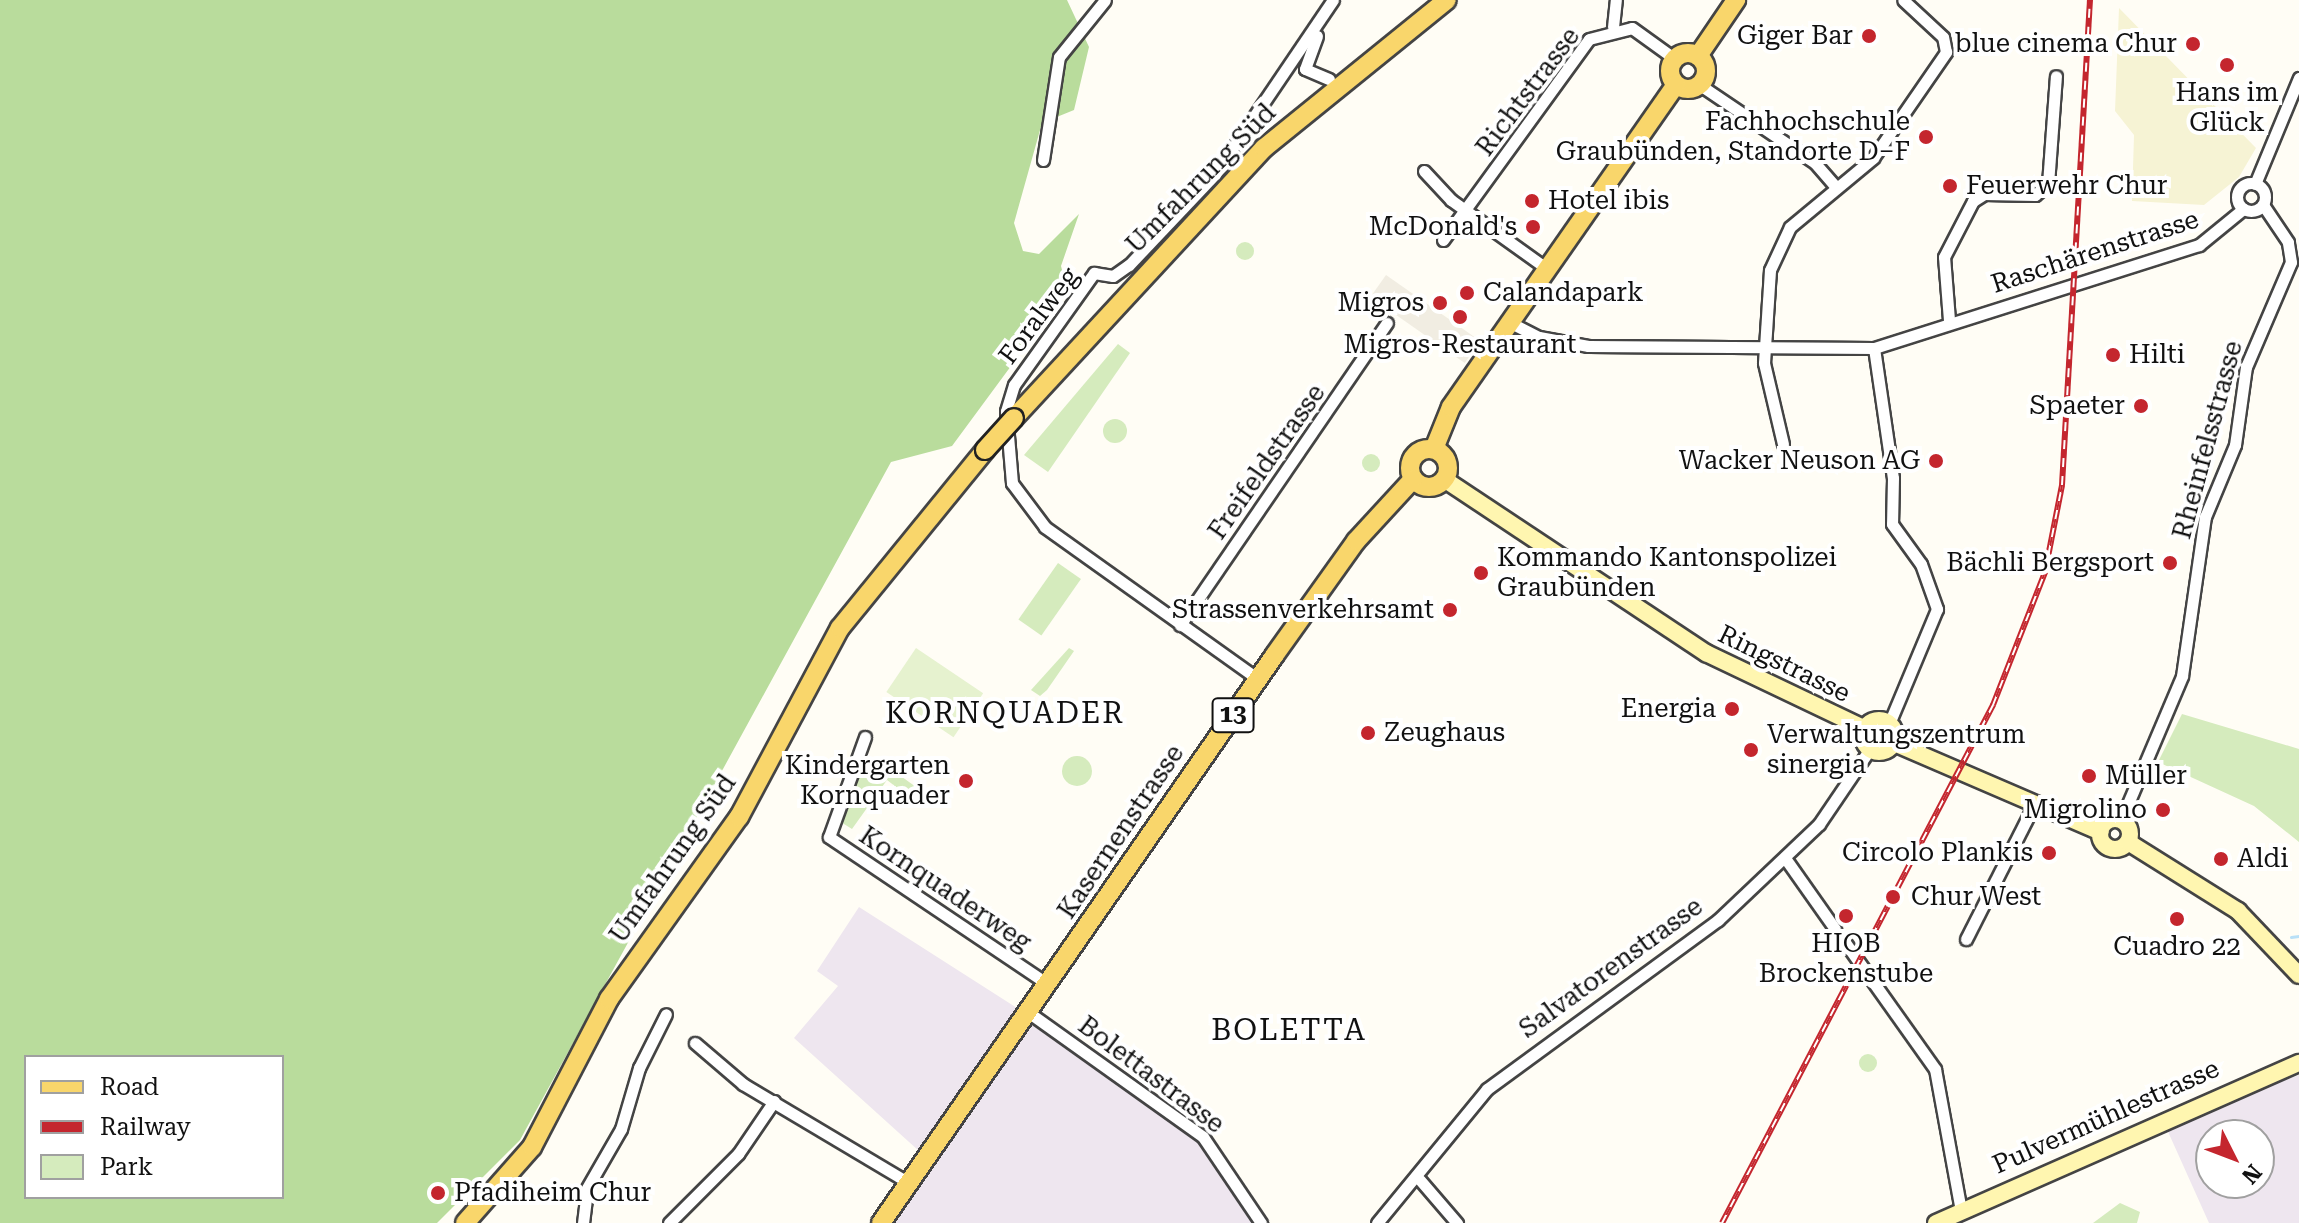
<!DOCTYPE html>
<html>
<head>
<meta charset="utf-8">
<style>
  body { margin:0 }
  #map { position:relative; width:2299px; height:1223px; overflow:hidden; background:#fffdf5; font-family:"Roboto Serif",serif }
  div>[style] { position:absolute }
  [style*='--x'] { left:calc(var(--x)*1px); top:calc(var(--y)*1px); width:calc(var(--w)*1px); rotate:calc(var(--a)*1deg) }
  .industrial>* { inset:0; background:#eee6ef }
  .farmland>* { inset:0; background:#f6f3d4 }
  .green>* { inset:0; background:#d5ebbd; transform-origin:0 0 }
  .round { border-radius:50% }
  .forest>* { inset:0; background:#b9dc9c }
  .pitch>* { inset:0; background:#e6f2cf; transform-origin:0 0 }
  .plaza>* { inset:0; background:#f1ede2; transform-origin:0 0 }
  .stream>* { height:3px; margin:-1.5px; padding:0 1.5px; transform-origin:1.5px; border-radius:1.5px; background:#b9e0f7 }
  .roads { filter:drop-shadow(2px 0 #444) drop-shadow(-2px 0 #444) drop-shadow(0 2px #444) drop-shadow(0 -2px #444) }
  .street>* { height:11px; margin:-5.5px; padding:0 5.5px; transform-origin:5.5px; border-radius:5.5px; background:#fff }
  .street>.ring { margin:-5.5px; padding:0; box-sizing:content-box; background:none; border:11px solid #fff; border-radius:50% }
  .secondary>* { height:16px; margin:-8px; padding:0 8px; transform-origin:8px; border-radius:8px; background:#fff6b0 }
  .secondary>.ring { margin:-8px; padding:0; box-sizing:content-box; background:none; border:16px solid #fff6b0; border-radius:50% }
  .primary>* { height:18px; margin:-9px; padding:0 9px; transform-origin:9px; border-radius:9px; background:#f9d66b }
  .primary>.ring { margin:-9px; padding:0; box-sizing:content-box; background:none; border:18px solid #f9d66b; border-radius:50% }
  .rail>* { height:6px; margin-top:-3px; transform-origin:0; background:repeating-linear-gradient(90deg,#fff 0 9px,#c4262e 0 18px); box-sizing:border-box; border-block:2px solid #c4262e }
  .bridges { filter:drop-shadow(2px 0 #222) drop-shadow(-2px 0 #222) drop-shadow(0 2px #222) drop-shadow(0 -2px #222) }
  .primary-bridge>* { height:18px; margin:-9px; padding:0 9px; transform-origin:9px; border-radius:9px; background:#f9d66b }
  .dots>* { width:22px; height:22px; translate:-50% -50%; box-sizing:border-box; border:4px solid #fff; border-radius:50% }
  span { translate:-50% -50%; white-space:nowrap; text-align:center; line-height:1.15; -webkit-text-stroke:8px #fff; paint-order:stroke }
  .shield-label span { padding:2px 6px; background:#fff; border:2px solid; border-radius:6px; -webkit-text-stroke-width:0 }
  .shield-label { font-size:24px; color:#111; font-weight:700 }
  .poi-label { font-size:26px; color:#111 }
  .right { translate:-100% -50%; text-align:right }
  .left { translate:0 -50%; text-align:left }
  .street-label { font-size:26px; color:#111 }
  .quarter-label { font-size:30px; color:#111; letter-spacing:2px }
  .legend { position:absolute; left:24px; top:1055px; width:260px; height:144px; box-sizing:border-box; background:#fff; border:2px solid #a0a0a0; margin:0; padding:10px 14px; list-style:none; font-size:24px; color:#111 }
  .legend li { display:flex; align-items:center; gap:16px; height:40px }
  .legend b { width:40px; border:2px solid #a0a0a0 }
  .north { position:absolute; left:2195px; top:1119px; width:80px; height:80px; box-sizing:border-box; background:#fff; border:2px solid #a0a0a0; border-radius:50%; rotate:132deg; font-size:22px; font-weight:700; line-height:32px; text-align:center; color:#111 }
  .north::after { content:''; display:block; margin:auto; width:28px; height:36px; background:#c4262e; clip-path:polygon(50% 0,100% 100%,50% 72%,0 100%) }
</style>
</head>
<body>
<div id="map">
  <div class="industrial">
    <i style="clip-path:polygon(859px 907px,1017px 1008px,1044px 1016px,1203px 1138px,1255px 1223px,874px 1223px,919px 1151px,794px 1038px,838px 986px,817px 971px)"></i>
    <i style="clip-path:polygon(evenodd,2299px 1075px,2299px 1223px,2209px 1223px,2165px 1125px,2299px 1075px,2211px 1135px,2259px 1135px,2259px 1183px,2211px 1183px,2211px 1135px)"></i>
  </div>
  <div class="farmland">
    <i style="clip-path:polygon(2119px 8px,2256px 148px,2239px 177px,2204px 205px,2132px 201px,2134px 135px,2115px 111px)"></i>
  </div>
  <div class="green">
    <i class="round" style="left:1236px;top:242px;width:18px;height:18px"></i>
    <i style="clip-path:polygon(1118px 344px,1130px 353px,1048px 472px,1024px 455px)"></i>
    <i class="round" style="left:1103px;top:419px;width:24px;height:24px"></i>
    <i class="round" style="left:1362px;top:454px;width:18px;height:18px"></i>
    <i style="left:1058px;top:563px;width:28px;height:69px;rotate:35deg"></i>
    <i style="clip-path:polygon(1069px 648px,1074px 651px,1047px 690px,1040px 696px,1031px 690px)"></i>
    <i style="clip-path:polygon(2182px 714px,2299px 749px,2299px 842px,2254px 806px,2158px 762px)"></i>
    <i class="round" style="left:1062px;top:756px;width:30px;height:30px"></i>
    <i style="clip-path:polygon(884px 764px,916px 787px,909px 797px,887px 780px,852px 829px,836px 819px,846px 792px,862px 775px,871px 781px)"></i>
    <i class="round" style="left:1859px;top:1054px;width:18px;height:18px"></i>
    <i style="clip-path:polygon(2120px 1203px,2140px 1212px,2137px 1223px,2093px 1223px)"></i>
  </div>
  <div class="forest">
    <i style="clip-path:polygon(evenodd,0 0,1067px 0,1089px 47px,1074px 110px,1042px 123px,1014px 223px,1023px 251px,1039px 254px,1079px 214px,1061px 266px,1067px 290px,952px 446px,891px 462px,520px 1140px,437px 1223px,0 1223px,0 0,26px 1057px,282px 1057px,282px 1197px,26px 1197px,26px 1057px)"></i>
  </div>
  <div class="pitch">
    <i style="left:916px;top:648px;width:81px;height:53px;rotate:34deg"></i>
  </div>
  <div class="plaza">
    <i style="left:1386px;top:275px;width:115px;height:27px;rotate:35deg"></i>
  </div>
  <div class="stream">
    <i style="--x:2291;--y:937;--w:8;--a:-7"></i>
  </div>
  <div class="roads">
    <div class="street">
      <i style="--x:1613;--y:27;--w:27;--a:-84"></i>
      <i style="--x:1317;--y:36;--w:35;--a:110"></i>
      <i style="--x:1305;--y:69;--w:26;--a:23"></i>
      <i style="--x:1700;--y:85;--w:139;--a:34.1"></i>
      <i style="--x:1815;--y:163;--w:32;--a:49"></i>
      <i style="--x:1043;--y:160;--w:104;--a:-81.2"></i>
      <i style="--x:1059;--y:57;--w:73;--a:-51.1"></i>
      <i style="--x:1424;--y:171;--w:40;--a:47"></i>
      <i style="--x:1451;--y:200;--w:117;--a:35.6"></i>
      <i class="ring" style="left:2237px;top:183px;width:17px;height:17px"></i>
      <i style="--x:2255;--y:184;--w:115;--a:-67.5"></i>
      <i style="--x:1443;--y:240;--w:248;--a:-54"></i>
      <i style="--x:1589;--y:39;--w:44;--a:-14.3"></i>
      <i style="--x:1632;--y:28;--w:53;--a:35.8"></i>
      <i style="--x:1949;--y:320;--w:63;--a:-94.5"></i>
      <i style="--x:1944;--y:257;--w:63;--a:-62.6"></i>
      <i style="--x:1973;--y:201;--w:13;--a:-32"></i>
      <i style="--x:1984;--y:194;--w:51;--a:1.1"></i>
      <i style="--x:2035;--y:195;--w:17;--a:-40"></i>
      <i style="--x:2048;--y:184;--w:108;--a:-85.8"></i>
      <i style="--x:1509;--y:322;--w:34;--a:27"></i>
      <i style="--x:1539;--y:337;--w:50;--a:10.4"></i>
      <i style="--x:1588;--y:346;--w:286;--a:0.4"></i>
      <i style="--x:1874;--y:348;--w:131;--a:81.7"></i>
      <i style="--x:1893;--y:478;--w:46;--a:91.2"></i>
      <i style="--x:1892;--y:524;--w:49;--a:54.1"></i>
      <i style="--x:1921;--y:564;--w:48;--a:70.4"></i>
      <i style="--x:1937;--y:609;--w:125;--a:112.7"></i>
      <i style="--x:1874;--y:348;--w:341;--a:-17.6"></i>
      <i style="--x:2199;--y:245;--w:57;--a:-39.3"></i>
      <i style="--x:1783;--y:444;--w:83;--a:-103.2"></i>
      <i style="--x:1764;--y:363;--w:93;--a:-86.3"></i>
      <i style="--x:1770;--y:270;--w:47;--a:-65.1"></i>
      <i style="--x:1790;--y:227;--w:108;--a:-39.7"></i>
      <i style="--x:1873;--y:158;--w:129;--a:-55.4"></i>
      <i style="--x:1946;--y:52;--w:15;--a:-101"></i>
      <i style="--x:1943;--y:37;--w:54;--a:-137.2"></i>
      <i style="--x:1180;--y:625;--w:366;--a:-55.6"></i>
      <i style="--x:1258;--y:679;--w:262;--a:-144.5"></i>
      <i style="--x:1045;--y:527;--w:55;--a:-126.9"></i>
      <i style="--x:1012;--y:483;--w:72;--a:-94.8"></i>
      <i style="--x:1006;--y:411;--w:27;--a:-73"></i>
      <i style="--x:1014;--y:385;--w:138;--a:-54.5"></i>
      <i style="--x:1094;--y:273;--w:19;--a:9"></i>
      <i style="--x:1113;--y:276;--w:19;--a:-35"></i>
      <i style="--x:1129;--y:265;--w:125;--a:-46.6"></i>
      <i style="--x:1215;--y:174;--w:210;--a:-55.9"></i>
      <i style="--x:865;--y:737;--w:106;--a:109.8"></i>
      <i style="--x:829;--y:837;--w:264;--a:33.9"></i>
      <i style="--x:2121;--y:820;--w:156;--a:-67"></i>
      <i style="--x:2182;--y:676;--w:161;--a:-81.8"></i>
      <i style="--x:2205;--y:517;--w:78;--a:-67.4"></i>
      <i style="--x:2235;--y:445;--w:79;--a:-82"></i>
      <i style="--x:2246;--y:367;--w:114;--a:-66.8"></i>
      <i style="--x:2291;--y:262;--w:20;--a:-99"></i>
      <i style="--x:2288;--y:242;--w:45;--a:-124"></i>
      <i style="--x:1785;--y:858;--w:87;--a:54.8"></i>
      <i style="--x:1966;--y:939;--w:148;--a:-63.1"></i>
      <i style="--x:1844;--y:941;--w:157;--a:54.6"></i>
      <i style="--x:1935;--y:1069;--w:143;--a:79.6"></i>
      <i style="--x:1028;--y:1012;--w:215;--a:35.5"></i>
      <i style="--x:1203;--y:1137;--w:104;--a:56"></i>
      <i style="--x:695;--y:1043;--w:63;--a:40.5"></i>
      <i style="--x:743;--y:1084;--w:193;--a:30.8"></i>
      <i style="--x:1420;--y:1180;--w:57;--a:49.3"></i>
      <i style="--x:583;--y:1223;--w:35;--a:-83"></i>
      <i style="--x:587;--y:1188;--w:68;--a:-60"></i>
      <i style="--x:621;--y:1129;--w:64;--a:-73.6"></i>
      <i style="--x:639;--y:1068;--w:60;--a:-63.4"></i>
      <i style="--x:669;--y:1223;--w:98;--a:-45"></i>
      <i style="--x:738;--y:1154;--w:64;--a:-55.8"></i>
      <i style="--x:1377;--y:1223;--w:173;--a:-50.6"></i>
      <i style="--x:1487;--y:1089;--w:286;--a:-36.2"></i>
      <i style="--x:1718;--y:920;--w:139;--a:-43.5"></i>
      <i style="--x:1819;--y:824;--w:91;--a:-55.8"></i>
    </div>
    <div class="secondary">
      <i style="--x:1444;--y:479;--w:315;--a:33.6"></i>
      <i style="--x:1706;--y:653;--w:176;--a:25.5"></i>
      <i class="ring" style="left:1863px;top:720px;width:16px;height:16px"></i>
      <i style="--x:1894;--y:743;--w:225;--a:23.3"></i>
      <i class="ring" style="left:2100px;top:819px;width:14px;height:14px"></i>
      <i style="--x:2128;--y:842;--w:130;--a:32.1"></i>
      <i style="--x:2238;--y:911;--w:88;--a:46.4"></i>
      <i style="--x:1936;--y:1223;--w:397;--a:-23.8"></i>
    </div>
    <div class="primary">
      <i class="ring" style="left:1670px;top:53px;width:18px;height:18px"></i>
      <i style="--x:1698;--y:56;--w:68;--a:-55.8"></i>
      <i style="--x:1014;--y:418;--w:368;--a:-47.2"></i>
      <i style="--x:1264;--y:148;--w:235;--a:-39"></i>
      <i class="ring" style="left:1410px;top:449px;width:20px;height:20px"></i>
      <i style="--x:1434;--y:449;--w:45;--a:-68"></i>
      <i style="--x:1451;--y:407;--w:393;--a:-55.1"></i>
      <i style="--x:465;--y:1223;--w:101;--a:-48.6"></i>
      <i style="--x:532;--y:1147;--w:167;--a:-62.5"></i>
      <i style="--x:609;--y:999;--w:224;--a:-54.5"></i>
      <i style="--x:739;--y:817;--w:214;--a:-61.9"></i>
      <i style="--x:840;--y:628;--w:230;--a:-50.8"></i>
      <i style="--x:881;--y:1223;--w:690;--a:-55.27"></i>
      <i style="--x:1274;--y:656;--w:141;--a:-54.5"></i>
      <i style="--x:1356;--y:541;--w:84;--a:-47.4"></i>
    </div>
  </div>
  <div class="rail">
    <i style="--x:1722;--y:1223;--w:585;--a:-62.38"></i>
    <i style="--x:1993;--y:705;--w:143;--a:-68.6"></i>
    <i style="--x:2045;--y:572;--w:89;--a:-78.9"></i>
    <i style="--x:2062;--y:485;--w:486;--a:-86.7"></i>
  </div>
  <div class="bridges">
    <div class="primary-bridge">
      <i style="--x:985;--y:450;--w:43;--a:-47.8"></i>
    </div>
  </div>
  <div class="dots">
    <i style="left:1869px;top:36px;background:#c4262e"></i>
    <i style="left:2193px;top:44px;background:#c4262e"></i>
    <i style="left:2227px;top:65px;background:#c4262e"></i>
    <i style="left:1926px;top:137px;background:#c4262e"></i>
    <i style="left:1950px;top:186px;background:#c4262e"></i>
    <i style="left:1532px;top:201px;background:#c4262e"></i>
    <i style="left:1533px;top:227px;background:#c4262e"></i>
    <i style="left:1467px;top:293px;background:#c4262e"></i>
    <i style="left:1440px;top:303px;background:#c4262e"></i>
    <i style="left:1460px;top:317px;background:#c4262e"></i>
    <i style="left:2113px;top:355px;background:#c4262e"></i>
    <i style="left:2141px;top:406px;background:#c4262e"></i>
    <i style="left:1936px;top:461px;background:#c4262e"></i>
    <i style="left:2170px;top:563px;background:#c4262e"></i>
    <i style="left:1481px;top:573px;background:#c4262e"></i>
    <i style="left:1450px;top:610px;background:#c4262e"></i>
    <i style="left:1732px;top:709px;background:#c4262e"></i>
    <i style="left:1368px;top:733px;background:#c4262e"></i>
    <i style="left:1751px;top:750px;background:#c4262e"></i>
    <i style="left:2089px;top:776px;background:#c4262e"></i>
    <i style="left:966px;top:781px;background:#c4262e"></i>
    <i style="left:2163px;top:810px;background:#c4262e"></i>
    <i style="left:2049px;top:853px;background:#c4262e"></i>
    <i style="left:2221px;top:859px;background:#c4262e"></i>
    <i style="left:1893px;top:897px;background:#c4262e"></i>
    <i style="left:1846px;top:916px;background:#c4262e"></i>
    <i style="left:2177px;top:919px;background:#c4262e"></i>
    <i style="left:438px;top:1193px;background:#c4262e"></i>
  </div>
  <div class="shield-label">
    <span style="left:1233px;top:715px">13</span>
  </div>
  <div class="poi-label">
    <span class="right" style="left:1853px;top:36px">Giger Bar</span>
    <span class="right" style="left:2177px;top:44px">blue cinema Chur</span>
    <span style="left:2227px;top:108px">Hans im<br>Glück</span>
    <span class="right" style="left:1910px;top:137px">Fachhochschule<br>Graubünden, Standorte D–F</span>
    <span class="left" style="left:1966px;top:186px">Feuerwehr Chur</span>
    <span class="left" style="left:1548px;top:201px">Hotel ibis</span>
    <span class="right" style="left:1517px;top:227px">McDonald's</span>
    <span class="left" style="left:1483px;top:293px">Calandapark</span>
    <span class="right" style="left:1424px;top:303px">Migros</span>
    <span style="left:1460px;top:345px">Migros-Restaurant</span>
    <span class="left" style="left:2129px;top:355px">Hilti</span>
    <span class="right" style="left:2125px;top:406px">Spaeter</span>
    <span class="right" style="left:1920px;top:461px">Wacker Neuson AG</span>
    <span class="left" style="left:1497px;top:573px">Kommando Kantonspolizei<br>Graubünden</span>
    <span class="right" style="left:2154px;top:563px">Bächli Bergsport</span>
    <span class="right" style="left:1434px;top:610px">Strassenverkehrsamt</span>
    <span class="right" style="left:1716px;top:709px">Energia</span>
    <span class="left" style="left:1384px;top:733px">Zeughaus</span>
    <span class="left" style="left:1767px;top:750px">Verwaltungszentrum<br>sinergia</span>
    <span class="right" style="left:950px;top:781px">Kindergarten<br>Kornquader</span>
    <span class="left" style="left:2105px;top:776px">Müller</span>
    <span class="right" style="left:2147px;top:810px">Migrolino</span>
    <span class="right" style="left:2033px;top:853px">Circolo Plankis</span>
    <span class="left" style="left:2237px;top:859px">Aldi</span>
    <span class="left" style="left:1911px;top:897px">Chur West</span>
    <span style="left:1846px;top:959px">HIOB<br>Brockenstube</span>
    <span style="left:2177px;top:947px">Cuadro 22</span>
    <span class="left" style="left:454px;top:1193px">Pfadiheim Chur</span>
  </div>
  <div class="street-label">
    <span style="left:1528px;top:92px;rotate:-53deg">Richtstrasse</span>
    <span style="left:1201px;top:179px;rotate:-45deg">Umfahrung Süd</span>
    <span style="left:2095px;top:252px;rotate:-18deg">Raschärenstrasse</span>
    <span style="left:1039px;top:316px;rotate:-53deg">Foralweg</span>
    <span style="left:2208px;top:440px;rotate:-75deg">Rheinfelsstrasse</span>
    <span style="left:1267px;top:462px;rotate:-55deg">Freifeldstrasse</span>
    <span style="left:1784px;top:664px;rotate:26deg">Ringstrasse</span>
    <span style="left:1121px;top:832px;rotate:-56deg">Kasernenstrasse</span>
    <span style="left:673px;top:859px;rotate:-55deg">Umfahrung Süd</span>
    <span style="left:945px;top:889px;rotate:34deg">Kornquaderweg</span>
    <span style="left:1611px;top:968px;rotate:-36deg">Salvatorenstrasse</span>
    <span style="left:1151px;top:1075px;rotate:37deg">Bolettastrasse</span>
    <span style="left:2106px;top:1117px;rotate:-24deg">Pulvermühlestrasse</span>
  </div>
  <div class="quarter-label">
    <span style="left:1005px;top:713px">KORNQUADER</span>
    <span style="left:1289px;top:1030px">BOLETTA</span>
  </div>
  <ul class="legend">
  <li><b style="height:10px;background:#f9d66b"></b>Road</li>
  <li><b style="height:10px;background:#c4262e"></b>Railway</li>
  <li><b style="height:22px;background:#d5ebbd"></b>Park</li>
  </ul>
  <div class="north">N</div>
</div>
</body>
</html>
